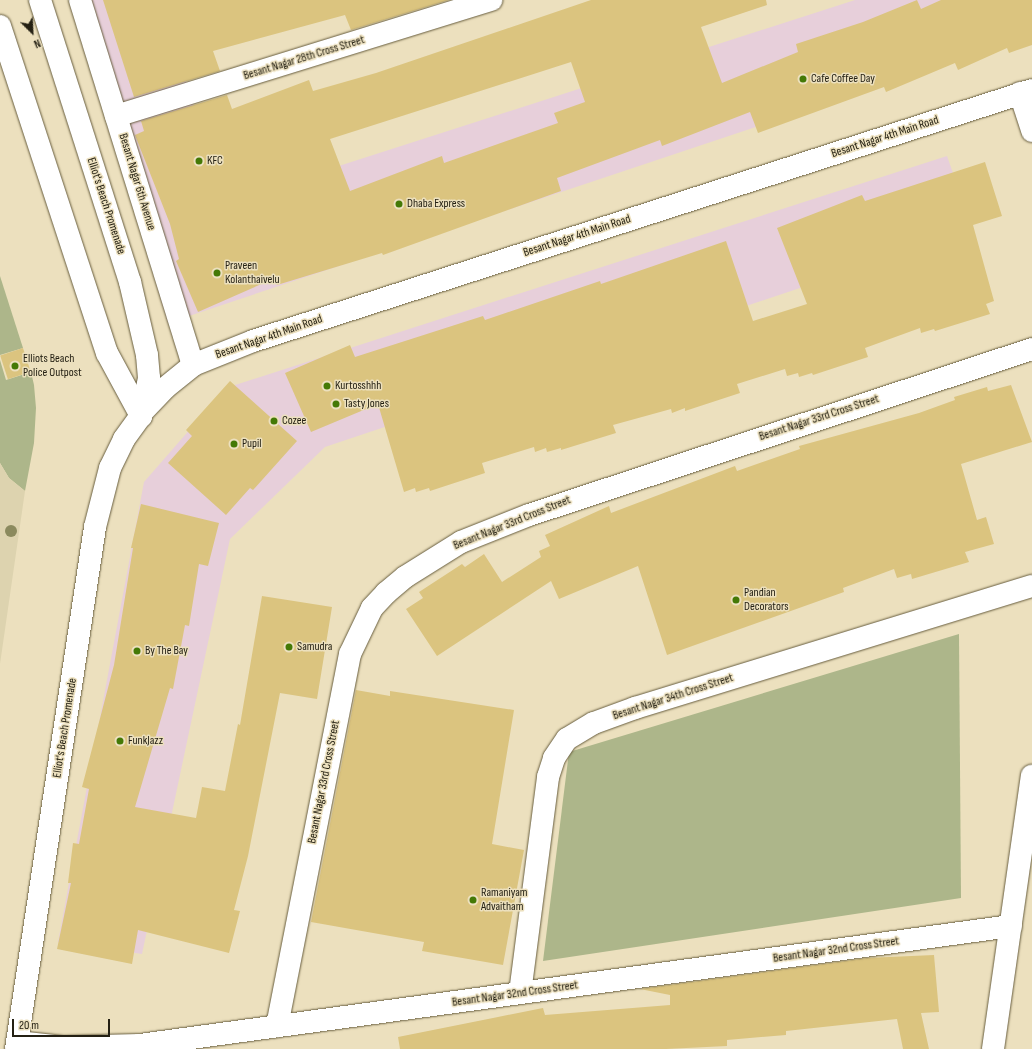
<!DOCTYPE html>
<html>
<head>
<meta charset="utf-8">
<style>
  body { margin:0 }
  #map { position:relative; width:1032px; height:1049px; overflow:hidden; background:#ece0be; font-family:"Sofia Sans Condensed",sans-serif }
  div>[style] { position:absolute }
  .commercial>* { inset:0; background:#e7cfda }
  .green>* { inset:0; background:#adb68a }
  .sand>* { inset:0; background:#ddd3af }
  .building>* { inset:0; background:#dbc47f; transform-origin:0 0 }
  .roads { filter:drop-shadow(0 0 1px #675d3e) drop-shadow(0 0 1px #675d3e) }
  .minor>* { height:22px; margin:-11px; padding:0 11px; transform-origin:11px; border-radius:11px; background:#fff }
  .tertiary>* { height:22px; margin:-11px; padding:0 11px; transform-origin:11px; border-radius:11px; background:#fff }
  .trees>* { width:12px; height:12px; margin:-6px; border-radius:50%; background:#8b8a5e }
  .dots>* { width:11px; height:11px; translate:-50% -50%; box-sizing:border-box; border:2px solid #ece0be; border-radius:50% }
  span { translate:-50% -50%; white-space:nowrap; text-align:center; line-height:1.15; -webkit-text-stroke:3px #ece0be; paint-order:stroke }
  .street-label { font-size:12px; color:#242013 }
  .poi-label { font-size:12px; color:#242013 }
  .left { translate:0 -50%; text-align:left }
  .north { position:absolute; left:12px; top:12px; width:40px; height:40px; -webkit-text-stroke:3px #ece0be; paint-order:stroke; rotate:156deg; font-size:11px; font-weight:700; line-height:16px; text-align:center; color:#242013 }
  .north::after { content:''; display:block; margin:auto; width:14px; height:18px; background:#242013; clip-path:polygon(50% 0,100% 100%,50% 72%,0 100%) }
  .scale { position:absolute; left:12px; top:1019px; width:98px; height:18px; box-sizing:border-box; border:2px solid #242013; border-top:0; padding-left:5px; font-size:12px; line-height:14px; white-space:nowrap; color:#242013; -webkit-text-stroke:3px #ece0be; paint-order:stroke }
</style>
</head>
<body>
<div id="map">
  <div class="commercial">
    <i style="clip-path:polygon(72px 0,161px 0,224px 203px,855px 0,976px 0,990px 49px,168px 323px)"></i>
    <i style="clip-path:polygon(947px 156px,973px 230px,325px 447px,230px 539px,142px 954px,58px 942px,144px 482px,226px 388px)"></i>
  </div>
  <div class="green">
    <i style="clip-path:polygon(0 276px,23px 348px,0 355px)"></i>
    <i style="clip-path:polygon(0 360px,6px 380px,31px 372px,34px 385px,36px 408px,34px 443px,25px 491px,9px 478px,0 463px)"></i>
    <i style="clip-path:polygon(959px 634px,961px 898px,543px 961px,569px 752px)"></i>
  </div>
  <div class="sand">
    <i style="clip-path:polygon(0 463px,9px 478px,25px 491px,0 664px)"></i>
  </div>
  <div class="building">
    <i style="clip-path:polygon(103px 0,449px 0,351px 30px,345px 15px,213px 51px,220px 71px,134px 97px)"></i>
    <i style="clip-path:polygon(evenodd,591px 0,766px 0,767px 5px,701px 27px,722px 83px,798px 52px,796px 44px,863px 22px,917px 0,921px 9px,941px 0,1032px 0,1032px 45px,1009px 53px,1007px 48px,958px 70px,955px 63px,886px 92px,884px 87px,758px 133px,750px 112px,662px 146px,660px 140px,557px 178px,561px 191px,383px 255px,382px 253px,277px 285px,275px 278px,198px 312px,176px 261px,179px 259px,170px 224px,135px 135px,144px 131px,141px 121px,227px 95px,232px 109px,309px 80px,313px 91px,376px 73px,591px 0,571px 62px,585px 102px,554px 113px,558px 123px,444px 163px,442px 156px,350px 191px,330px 139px,571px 62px)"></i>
    <i style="clip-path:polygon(985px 162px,1002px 216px,973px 225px,994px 301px,986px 304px,990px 314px,935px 331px,934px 329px,921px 333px,920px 328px,865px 348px,868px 357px,813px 375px,812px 373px,799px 377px,798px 373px,787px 376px,785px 369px,737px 384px,740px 393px,685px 411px,685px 408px,672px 413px,671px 409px,613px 425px,616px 433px,561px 450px,561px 448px,547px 452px,546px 448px,535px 452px,534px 447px,482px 463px,485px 473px,430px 491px,429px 488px,416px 492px,415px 488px,404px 492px,378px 404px,311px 432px,285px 373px,350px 345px,355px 357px,483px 316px,485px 320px,600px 281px,601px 284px,726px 241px,753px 321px,807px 304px,777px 228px,862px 195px,865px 201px)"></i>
    <i style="left:23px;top:348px;width:25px;height:24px;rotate:72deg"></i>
    <i style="clip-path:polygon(230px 381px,297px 441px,253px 490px,250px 488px,226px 515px,168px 463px,192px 436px,186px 430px)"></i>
    <i style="clip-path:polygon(1011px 385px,1032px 442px,961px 464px,977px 520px,986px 517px,994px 544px,965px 552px,969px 562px,912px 579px,911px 574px,897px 578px,894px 569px,843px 588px,844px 592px,667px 655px,638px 566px,559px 599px,551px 581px,437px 656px,406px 609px,423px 598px,419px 592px,462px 564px,465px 567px,484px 554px,502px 582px,541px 557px,539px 551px,550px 546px,545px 535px,609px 506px,611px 513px,735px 466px,737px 471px,800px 449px,799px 446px,919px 413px,955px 400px,954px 397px,987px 387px,988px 391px)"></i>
    <i style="clip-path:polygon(141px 504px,219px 523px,208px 566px,199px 564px,189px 626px,185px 625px,173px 689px,170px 688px,135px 807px,196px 818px,202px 787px,225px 791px,238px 724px,240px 725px,262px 596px,332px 607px,317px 699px,280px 693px,248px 856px,234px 910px,240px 911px,229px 953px,138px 930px,132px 964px,57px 949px,71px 883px,68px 883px,73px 843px,79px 844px,89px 789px,82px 787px,114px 665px,133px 548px,131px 548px)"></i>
    <i style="clip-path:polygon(356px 690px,390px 696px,390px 691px,514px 710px,492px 844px,524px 850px,503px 965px,422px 951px,424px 942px,311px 922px)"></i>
    <i style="clip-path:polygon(934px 955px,939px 1012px,921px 1013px,929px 1049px,903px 1049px,897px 1019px,786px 1031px,786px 1035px,727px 1040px,727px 1046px,666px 1049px,400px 1049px,398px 1037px,543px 1008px,545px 1015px,670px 1005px,670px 995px,640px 989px,867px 958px)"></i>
  </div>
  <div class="roads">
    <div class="minor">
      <i style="left:80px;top:0;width:382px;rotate:72.8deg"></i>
      <i style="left:1020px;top:93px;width:40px;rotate:72deg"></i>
      <i style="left:116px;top:116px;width:393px;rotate:-17.2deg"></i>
      <i style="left:520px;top:993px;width:218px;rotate:-82.6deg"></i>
      <i style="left:548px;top:777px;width:20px;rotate:-72deg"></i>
      <i style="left:554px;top:758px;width:23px;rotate:-56deg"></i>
      <i style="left:567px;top:739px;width:31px;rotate:-31deg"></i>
      <i style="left:594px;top:723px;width:44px;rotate:-20.1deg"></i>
      <i style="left:635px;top:708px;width:415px;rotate:-17.1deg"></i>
      <i style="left:277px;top:1026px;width:379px;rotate:-78.9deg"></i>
      <i style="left:350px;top:654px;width:51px;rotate:-64.4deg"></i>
      <i style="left:372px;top:608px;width:21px;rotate:-47deg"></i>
      <i style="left:386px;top:593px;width:25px;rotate:-40deg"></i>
      <i style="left:405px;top:577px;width:66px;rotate:-32deg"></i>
      <i style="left:461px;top:542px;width:73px;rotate:-21.7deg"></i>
      <i style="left:529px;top:515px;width:530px;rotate:-18.26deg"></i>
      <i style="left:17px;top:1042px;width:46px;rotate:6.2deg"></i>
      <i style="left:63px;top:1047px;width:77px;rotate:-1.5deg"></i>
      <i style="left:140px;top:1045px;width:879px;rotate:-7.78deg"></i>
      <i style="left:993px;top:1049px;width:276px;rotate:-81.9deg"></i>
    </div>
    <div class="tertiary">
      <i style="left:0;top:26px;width:344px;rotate:71.9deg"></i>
      <i style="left:107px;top:353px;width:72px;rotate:61.6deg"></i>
      <i style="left:143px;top:411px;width:32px;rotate:-46deg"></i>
      <i style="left:165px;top:388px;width:36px;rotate:-39deg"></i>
      <i style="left:193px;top:365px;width:65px;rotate:-21.8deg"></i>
      <i style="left:253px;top:341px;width:818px;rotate:-17.86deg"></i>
      <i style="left:16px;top:1049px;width:528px;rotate:-81.39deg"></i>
      <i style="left:95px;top:527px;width:61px;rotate:-75.7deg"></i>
      <i style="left:110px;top:468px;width:32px;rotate:-64deg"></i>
      <i style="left:124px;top:439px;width:29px;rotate:-54deg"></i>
      <i style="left:141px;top:416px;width:39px;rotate:-78deg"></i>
      <i style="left:149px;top:378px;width:23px;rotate:-95deg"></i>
      <i style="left:147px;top:355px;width:75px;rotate:-103.1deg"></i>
      <i style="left:130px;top:282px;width:296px;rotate:-107.7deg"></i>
    </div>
  </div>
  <div class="trees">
    <i style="left:11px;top:531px"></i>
  </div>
  <div class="dots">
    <i style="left:803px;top:79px;background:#447906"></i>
    <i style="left:199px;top:161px;background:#447906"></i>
    <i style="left:399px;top:204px;background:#447906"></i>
    <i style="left:217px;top:273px;background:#447906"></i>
    <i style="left:15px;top:366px;background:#447906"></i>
    <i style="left:327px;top:386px;background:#447906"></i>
    <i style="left:336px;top:404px;background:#447906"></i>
    <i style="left:274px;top:421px;background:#447906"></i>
    <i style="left:234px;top:444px;background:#447906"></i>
    <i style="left:736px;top:600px;background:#447906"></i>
    <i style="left:289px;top:647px;background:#447906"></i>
    <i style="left:137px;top:651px;background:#447906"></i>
    <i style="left:120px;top:741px;background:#447906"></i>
    <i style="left:473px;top:900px;background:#447906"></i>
  </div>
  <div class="street-label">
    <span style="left:304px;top:58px;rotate:-17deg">Besant Nagar 28th Cross Street</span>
    <span style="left:885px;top:137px;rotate:-18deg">Besant Nagar 4th Main Road</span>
    <span style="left:137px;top:182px;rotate:73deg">Besant Nagar 6th Avenue</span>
    <span style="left:106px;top:206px;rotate:72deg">Elliot's Beach Promenade</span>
    <span style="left:577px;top:236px;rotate:-18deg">Besant Nagar 4th Main Road</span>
    <span style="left:269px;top:337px;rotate:-19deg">Besant Nagar 4th Main Road</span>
    <span style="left:819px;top:418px;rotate:-18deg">Besant Nagar 33rd Cross Street</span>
    <span style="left:512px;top:523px;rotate:-22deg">Besant Nagar 33rd Cross Street</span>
    <span style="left:673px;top:697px;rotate:-18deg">Besant Nagar 34th Cross Street</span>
    <span style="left:65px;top:728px;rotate:-81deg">Elliot's Beach Promenade</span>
    <span style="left:324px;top:782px;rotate:-79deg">Besant Nagar 33rd Cross Street</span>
    <span style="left:836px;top:950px;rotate:-8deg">Besant Nagar 32nd Cross Street</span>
    <span style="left:515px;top:994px;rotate:-8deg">Besant Nagar 32nd Cross Street</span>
  </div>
  <div class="poi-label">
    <span class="left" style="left:811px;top:79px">Cafe Coffee Day</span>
    <span class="left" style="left:207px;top:161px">KFC</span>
    <span class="left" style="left:407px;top:204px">Dhaba Express</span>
    <span class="left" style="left:225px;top:273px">Praveen<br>Kolanthaivelu</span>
    <span class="left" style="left:23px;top:366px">Elliots Beach<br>Police Outpost</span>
    <span class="left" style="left:335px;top:386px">Kurtosshhh</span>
    <span class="left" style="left:344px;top:404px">Tasty Jones</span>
    <span class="left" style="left:282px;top:421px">Cozee</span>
    <span class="left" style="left:242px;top:444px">Pupil</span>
    <span class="left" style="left:744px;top:600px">Pandian<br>Decorators</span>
    <span class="left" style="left:297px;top:647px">Samudra</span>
    <span class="left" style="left:145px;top:651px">By The Bay</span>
    <span class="left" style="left:128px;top:741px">FunkJazz</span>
    <span class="left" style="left:481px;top:900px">Ramaniyam<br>Advaitham</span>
  </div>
  <div class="north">N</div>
  <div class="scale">20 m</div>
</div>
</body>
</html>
